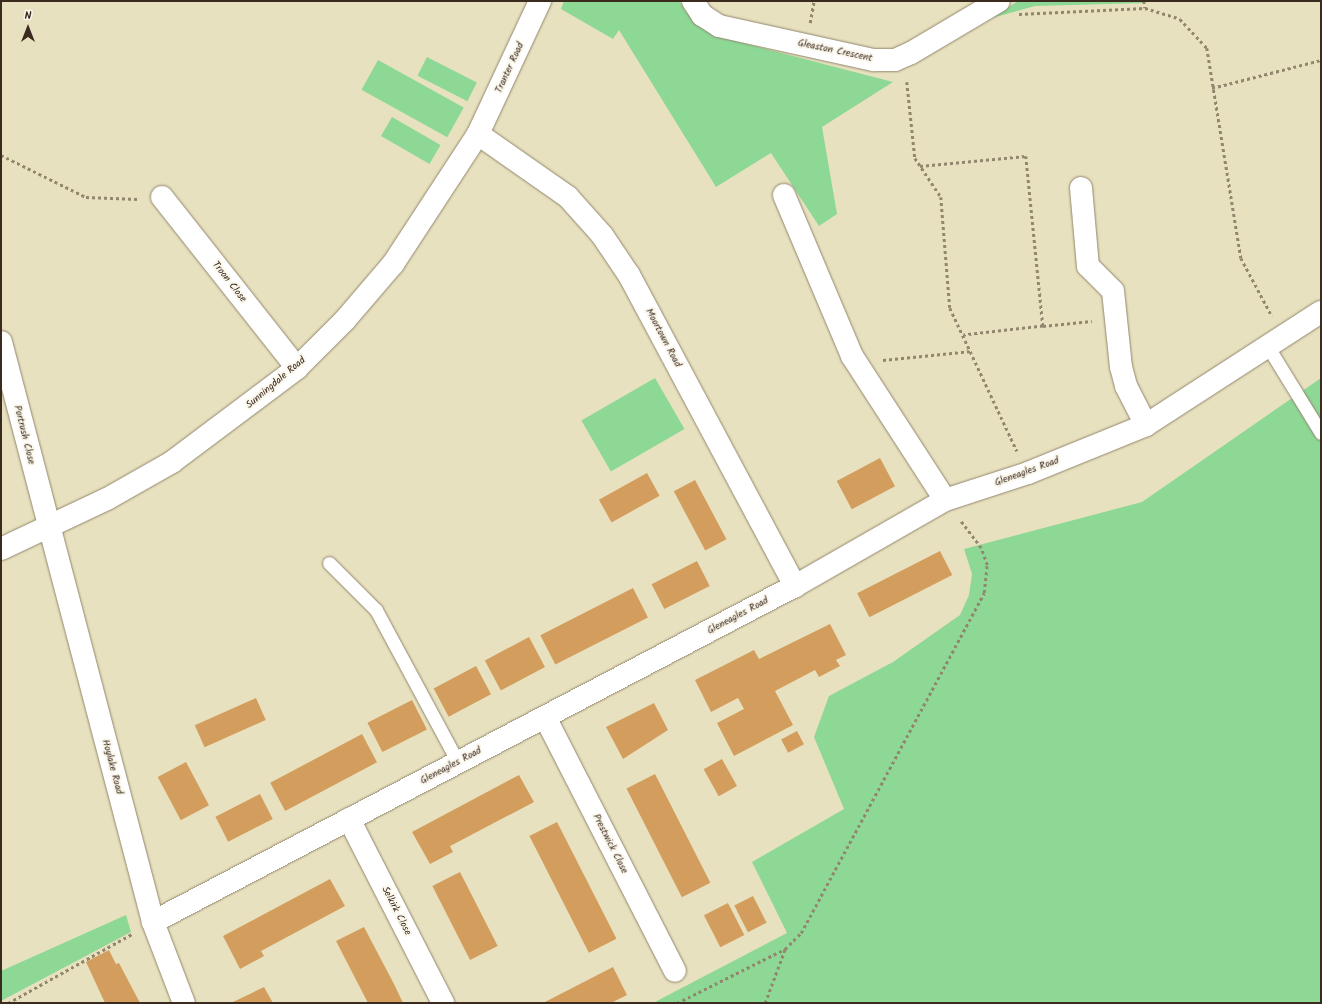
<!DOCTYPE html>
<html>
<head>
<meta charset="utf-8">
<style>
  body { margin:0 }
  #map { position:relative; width:1322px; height:1004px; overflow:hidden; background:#e8e1bf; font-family:Kalam,sans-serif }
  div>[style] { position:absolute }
  .green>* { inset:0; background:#8dd895; transform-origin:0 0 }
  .building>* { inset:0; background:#d39e5d; transform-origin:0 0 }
  .path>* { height:2.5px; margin-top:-1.25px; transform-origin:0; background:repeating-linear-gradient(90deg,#92866e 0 3px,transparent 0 6px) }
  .roads { filter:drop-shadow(0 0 1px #92866e) drop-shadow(0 0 1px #92866e) }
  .service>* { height:13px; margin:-6.5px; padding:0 6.5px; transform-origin:6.5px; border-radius:6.5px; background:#fff }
  .minor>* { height:22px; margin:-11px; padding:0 11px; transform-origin:11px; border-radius:11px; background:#fff }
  span { translate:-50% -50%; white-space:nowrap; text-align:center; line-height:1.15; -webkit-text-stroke:4px #fbf7ec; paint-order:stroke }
  .street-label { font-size:10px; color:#3b2a1e }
  .frame { position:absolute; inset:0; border:2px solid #3b2a1e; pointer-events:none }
  .north { position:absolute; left:8px; top:8px; width:40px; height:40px; -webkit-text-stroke:3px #fbf7ec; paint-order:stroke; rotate:0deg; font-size:11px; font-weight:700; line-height:16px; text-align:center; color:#3b2a1e }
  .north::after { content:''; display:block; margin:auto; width:14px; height:18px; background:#3b2a1e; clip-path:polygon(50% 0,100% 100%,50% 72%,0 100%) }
</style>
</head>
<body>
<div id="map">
  <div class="green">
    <i style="clip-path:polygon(564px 1px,679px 1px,693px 21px,716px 36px,893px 82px,822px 127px,837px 214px,819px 226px,771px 153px,716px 187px,619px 30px,613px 39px,561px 9px)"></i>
    <i style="clip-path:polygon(1018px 1px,1144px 1px,1144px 3px,1035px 6px,992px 18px)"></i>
    <i style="left:427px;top:57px;width:56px;height:21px;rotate:27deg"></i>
    <i style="left:378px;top:60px;width:98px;height:34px;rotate:29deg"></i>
    <i style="left:392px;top:117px;width:56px;height:22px;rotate:30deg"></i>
    <i style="left:655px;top:378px;width:59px;height:85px;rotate:60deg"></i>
    <i style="clip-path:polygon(1321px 378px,1321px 1003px,653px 1003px,787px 933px,752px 862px,844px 809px,814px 737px,829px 696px,893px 662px,960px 615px,969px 595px,972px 574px,964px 549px,1142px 502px)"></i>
    <i style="clip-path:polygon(126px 915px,131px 932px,1px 1001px,1px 971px)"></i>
  </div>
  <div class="building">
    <i style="left:880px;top:458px;width:32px;height:49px;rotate:62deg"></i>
    <i style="left:647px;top:473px;width:26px;height:55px;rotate:61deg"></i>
    <i style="left:695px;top:480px;width:67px;height:24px;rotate:62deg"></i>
    <i style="left:940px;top:551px;width:27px;height:93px;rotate:63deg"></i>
    <i style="left:697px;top:561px;width:28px;height:51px;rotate:63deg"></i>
    <i style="left:633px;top:588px;width:33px;height:104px;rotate:63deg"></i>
    <i style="clip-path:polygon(830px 624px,846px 655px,836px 660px,840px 666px,819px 677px,815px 670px,775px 691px,793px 725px,734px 756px,717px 723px,744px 709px,738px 698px,711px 712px,695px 680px,754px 650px,759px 659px)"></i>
    <i style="left:529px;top:637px;width:34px;height:50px;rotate:62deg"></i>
    <i style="left:476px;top:666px;width:32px;height:48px;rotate:62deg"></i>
    <i style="left:256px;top:698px;width:24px;height:67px;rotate:66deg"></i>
    <i style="left:412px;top:700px;width:33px;height:50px;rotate:63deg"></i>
    <i style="clip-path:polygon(654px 703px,668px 730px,623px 759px,606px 727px)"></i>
    <i style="left:797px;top:731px;width:15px;height:18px;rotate:62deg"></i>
    <i style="left:362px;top:734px;width:32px;height:104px;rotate:62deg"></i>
    <i style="left:722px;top:759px;width:31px;height:21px;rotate:61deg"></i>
    <i style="left:186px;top:762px;width:49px;height:32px;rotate:62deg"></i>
    <i style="left:655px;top:774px;width:122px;height:32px;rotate:63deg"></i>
    <i style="clip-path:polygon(519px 775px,534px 802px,454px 844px,450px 846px,453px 852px,430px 864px,412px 832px)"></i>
    <i style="left:260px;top:794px;width:28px;height:50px;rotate:63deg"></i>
    <i style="left:557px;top:822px;width:131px;height:31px;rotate:63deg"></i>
    <i style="left:460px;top:872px;width:83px;height:31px;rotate:63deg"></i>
    <i style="clip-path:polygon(330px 879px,345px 906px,261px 951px,264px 956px,240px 969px,223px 936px)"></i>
    <i style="left:753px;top:896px;width:30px;height:21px;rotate:63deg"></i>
    <i style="left:728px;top:903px;width:36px;height:27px;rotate:63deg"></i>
    <i style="clip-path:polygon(364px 927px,394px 984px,403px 1003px,368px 1003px,336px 941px)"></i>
    <i style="clip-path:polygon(109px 950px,116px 964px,119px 963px,140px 1003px,105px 1003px,86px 962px)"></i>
    <i style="clip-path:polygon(613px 967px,627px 995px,611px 1003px,543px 1003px)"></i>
    <i style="clip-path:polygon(264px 987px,273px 1003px,231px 1003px)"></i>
  </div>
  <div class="path">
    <i style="left:1144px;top:1px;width:7px;rotate:82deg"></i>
    <i style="left:1019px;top:14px;width:126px;rotate:-2.7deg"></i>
    <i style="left:1145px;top:8px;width:37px;rotate:17deg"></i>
    <i style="left:1180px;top:19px;width:40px;rotate:47deg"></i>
    <i style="left:1207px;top:48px;width:213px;rotate:80.8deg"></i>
    <i style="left:1241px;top:258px;width:66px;rotate:61.9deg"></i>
    <i style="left:810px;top:23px;width:22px;rotate:-80deg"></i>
    <i style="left:907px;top:82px;width:76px;rotate:84deg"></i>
    <i style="left:915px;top:158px;width:47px;rotate:56.3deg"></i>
    <i style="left:941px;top:197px;width:111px;rotate:85.4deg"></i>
    <i style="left:950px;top:308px;width:158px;rotate:64.9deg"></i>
    <i style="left:1212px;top:88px;width:113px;rotate:-14.4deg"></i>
    <i style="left:1px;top:155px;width:95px;rotate:26.3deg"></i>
    <i style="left:86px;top:197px;width:52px;rotate:2.2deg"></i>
    <i style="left:920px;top:166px;width:106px;rotate:-5.4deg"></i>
    <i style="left:1026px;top:156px;width:171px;rotate:84.3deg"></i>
    <i style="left:1043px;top:326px;width:80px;rotate:173.5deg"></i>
    <i style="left:1043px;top:326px;width:49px;rotate:-5.8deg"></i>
    <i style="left:883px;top:360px;width:89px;rotate:-5.8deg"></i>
    <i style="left:8px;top:1003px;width:142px;rotate:-29.1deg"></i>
    <i style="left:677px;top:1003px;width:121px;rotate:-26.6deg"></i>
    <i style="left:785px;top:949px;width:23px;rotate:-45deg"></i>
    <i style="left:801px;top:933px;width:386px;rotate:-61.7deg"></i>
    <i style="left:984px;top:593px;width:28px;rotate:-84deg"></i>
    <i style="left:987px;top:565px;width:18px;rotate:-109deg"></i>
    <i style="left:981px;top:548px;width:35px;rotate:-127deg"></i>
    <i style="left:765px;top:1003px;width:58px;rotate:-69.7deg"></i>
  </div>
  <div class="roads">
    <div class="service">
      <i style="left:1268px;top:347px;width:101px;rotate:58.4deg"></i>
      <i style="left:329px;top:563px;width:66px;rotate:45deg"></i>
      <i style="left:376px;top:610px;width:173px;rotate:61.7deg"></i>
    </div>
    <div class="minor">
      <i style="left:693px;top:1px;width:17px;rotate:57deg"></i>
      <i style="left:702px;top:15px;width:20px;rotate:33deg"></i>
      <i style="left:719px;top:26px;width:159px;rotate:12.4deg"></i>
      <i style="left:874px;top:60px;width:21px"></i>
      <i style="left:895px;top:60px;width:17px;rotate:-24deg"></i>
      <i style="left:911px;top:53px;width:102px;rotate:-30.6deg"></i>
      <i style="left:478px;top:134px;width:110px;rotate:35deg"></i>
      <i style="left:568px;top:197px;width:51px;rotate:48.2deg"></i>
      <i style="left:602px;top:235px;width:48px;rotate:56deg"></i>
      <i style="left:629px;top:275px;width:353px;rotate:61.9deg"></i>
      <i style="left:1081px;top:188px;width:78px;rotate:84.9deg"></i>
      <i style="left:1088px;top:266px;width:35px;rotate:45deg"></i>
      <i style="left:1113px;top:291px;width:76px;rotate:84deg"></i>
      <i style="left:1121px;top:367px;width:20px;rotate:75deg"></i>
      <i style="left:1126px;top:386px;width:44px;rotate:62.9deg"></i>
      <i style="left:784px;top:195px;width:175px;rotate:67.1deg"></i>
      <i style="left:852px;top:356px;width:171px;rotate:57.1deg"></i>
      <i style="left:162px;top:197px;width:218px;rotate:51.7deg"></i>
      <i style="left:1px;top:342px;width:600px;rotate:75.31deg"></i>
      <i style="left:153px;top:922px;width:87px;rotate:69.1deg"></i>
      <i style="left:1px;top:549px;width:117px;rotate:-25.3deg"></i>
      <i style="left:107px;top:499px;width:75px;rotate:-29.6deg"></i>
      <i style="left:172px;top:462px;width:156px;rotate:-36.9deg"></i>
      <i style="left:297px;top:368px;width:68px;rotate:-45deg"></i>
      <i style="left:345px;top:320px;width:74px;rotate:-49.4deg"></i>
      <i style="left:393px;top:264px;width:155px;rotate:-56.8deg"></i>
      <i style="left:478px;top:134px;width:147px;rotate:-65deg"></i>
      <i style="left:545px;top:717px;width:285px;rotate:62.9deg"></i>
      <i style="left:349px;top:819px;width:207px;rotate:62.9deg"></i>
      <i style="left:153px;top:922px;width:725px;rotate:-27.63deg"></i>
      <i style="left:795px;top:586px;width:173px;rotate:-29.8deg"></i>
      <i style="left:945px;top:500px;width:87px;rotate:-18deg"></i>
      <i style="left:1028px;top:473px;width:127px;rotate:-22.1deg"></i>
      <i style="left:1146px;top:425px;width:208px;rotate:-32.9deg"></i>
    </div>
  </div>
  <div class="street-label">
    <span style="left:835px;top:51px;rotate:12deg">Gleaston Crescent</span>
    <span style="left:510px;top:68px;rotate:-65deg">Tranter Road</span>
    <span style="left:229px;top:282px;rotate:52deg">Troon Close</span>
    <span style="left:663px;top:338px;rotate:62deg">Moortown Road</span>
    <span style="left:276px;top:383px;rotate:-40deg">Sunningdale Road</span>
    <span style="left:24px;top:435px;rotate:76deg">Portrush Close</span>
    <span style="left:1027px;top:472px;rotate:-20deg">Gleneagles Road</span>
    <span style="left:738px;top:616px;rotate:-28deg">Gleneagles Road</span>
    <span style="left:451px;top:766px;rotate:-28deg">Gleneagles Road</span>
    <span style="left:112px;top:767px;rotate:75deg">Hoylake Road</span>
    <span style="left:610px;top:844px;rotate:63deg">Prestwick Close</span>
    <span style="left:396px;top:911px;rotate:63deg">Selkirk Close</span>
  </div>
  <div class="frame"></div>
  <div class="north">N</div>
</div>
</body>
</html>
